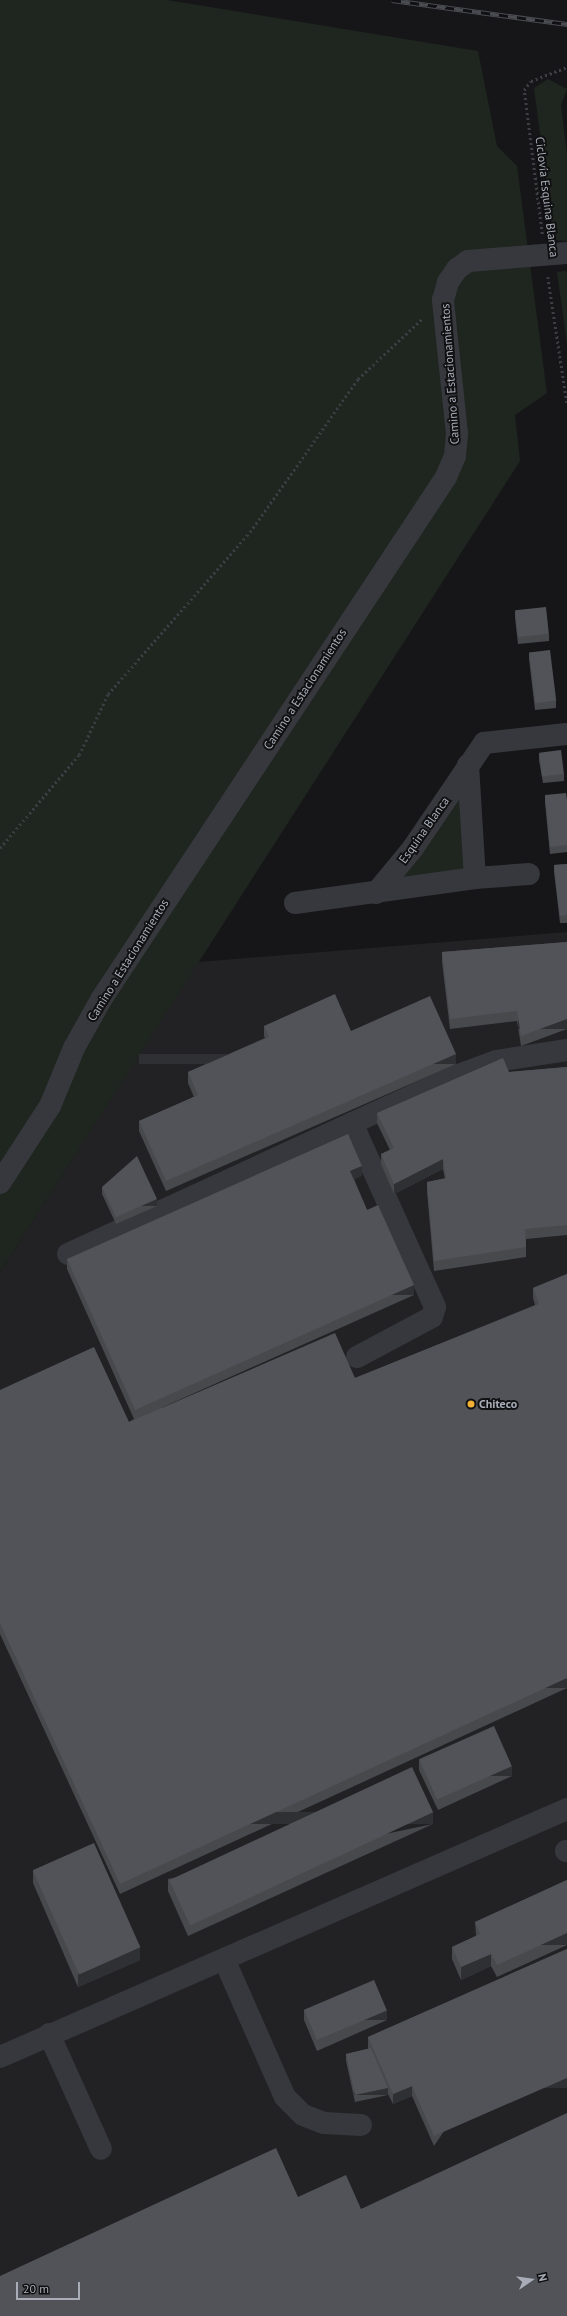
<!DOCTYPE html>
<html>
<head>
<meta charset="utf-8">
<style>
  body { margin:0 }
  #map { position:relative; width:567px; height:2316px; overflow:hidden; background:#161618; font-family:"PT Sans",sans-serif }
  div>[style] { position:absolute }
  .built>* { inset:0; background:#222225 }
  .green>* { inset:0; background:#1e261f }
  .path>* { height:2.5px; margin-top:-1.25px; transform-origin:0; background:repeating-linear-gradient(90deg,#3d3f44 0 2px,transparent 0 5px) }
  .minor>* { height:22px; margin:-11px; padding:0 11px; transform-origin:11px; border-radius:11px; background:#37383d }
  .rail>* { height:4.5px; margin-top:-2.25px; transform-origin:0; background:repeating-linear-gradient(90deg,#111113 0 9px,#4a4c52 0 18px); box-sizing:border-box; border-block:1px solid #4a4c52 }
  .wall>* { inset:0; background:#47494d }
  .shaded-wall>* { inset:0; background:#2f3033; transform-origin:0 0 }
  .building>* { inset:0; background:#525359; transform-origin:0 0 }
  .dots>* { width:11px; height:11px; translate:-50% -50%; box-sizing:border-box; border:2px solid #111113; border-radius:50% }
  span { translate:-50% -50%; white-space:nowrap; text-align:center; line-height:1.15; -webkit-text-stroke:4px #111113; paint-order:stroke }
  .street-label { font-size:12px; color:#a8adb8 }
  .poi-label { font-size:12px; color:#a8adb8; font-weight:700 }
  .left { translate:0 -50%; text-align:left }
  .north { position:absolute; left:511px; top:2260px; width:40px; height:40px; -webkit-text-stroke:3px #111113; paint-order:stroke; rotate:77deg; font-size:11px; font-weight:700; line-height:16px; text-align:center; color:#a8adb8 }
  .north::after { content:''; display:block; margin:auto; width:14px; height:18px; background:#a8adb8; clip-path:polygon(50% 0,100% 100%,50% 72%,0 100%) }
  .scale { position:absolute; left:16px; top:2282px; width:64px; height:18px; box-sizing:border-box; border:2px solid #a8adb8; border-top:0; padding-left:5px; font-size:12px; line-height:14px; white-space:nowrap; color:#a8adb8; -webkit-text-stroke:3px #111113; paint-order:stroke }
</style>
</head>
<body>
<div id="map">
  <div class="built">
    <i style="clip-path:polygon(567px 932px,567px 2316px,0 2316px,0 1272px,198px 962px)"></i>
  </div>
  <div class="green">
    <i style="clip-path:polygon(0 0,167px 0,478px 51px,497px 146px,517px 166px,547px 393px,515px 415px,520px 461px,0 1272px)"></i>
    <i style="clip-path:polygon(548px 79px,567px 89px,561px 105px,567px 154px,567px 241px,554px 240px,534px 88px)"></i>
    <i style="clip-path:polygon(565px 271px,567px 272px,567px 344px,557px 272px)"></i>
    <i style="clip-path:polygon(460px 789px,466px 871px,397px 883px)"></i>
  </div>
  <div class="path">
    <i style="left:542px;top:234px;width:145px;rotate:-97.1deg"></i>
    <i style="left:524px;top:90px;width:11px;rotate:-52deg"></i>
    <i style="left:531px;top:81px;width:39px;rotate:-21deg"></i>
    <i style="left:548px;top:277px;width:127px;rotate:81.4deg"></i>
    <i style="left:0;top:848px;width:122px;rotate:-49.7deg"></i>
    <i style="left:79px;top:755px;width:68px;rotate:-64.6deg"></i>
    <i style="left:108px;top:694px;width:215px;rotate:-48.8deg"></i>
    <i style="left:250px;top:532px;width:187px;rotate:-54.8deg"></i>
    <i style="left:358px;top:379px;width:89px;rotate:-43.2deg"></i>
  </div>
  <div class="minor">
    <i style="left:468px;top:765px;width:113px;rotate:86.5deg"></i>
    <i style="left:376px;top:893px;width:58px;rotate:-50.6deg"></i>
    <i style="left:413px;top:848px;width:127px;rotate:-55.9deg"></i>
    <i style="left:484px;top:743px;width:83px;rotate:-6.2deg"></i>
    <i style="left:295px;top:903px;width:182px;rotate:-7.9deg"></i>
    <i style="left:475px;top:878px;width:54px;rotate:-4.2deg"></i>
    <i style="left:352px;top:1123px;width:202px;rotate:65.7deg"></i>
    <i style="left:435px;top:1307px;width:10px;rotate:107deg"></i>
    <i style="left:432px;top:1317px;width:85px;rotate:151.9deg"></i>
    <i style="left:0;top:1183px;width:92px;rotate:-57deg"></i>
    <i style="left:50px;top:1106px;width:63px;rotate:-67.5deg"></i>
    <i style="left:74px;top:1048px;width:57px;rotate:-60.8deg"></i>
    <i style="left:102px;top:998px;width:624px;rotate:-56.56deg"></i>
    <i style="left:446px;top:477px;width:23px;rotate:-67deg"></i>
    <i style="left:455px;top:456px;width:22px;rotate:-85deg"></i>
    <i style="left:457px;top:434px;width:135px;rotate:-96deg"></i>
    <i style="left:443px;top:300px;width:19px;rotate:-74deg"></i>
    <i style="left:448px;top:282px;width:16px;rotate:-55deg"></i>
    <i style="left:457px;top:269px;width:14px;rotate:-36deg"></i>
    <i style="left:468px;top:261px;width:99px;rotate:-4.6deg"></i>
    <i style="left:68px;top:1254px;width:424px;rotate:-24.7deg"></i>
    <i style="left:453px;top:1077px;width:46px;rotate:-20.4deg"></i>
    <i style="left:496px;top:1061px;width:72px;rotate:-8.8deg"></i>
    <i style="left:566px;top:1851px;width:1px"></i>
    <i style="left:224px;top:1959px;width:151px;rotate:66.2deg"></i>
    <i style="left:285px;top:2097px;width:25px;rotate:45deg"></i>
    <i style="left:303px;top:2115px;width:22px;rotate:21deg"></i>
    <i style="left:324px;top:2123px;width:37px;rotate:3deg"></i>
    <i style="left:49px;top:2034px;width:126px;rotate:65.7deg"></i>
    <i style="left:0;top:2057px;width:619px;rotate:-23.62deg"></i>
  </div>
  <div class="rail">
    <i style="left:392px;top:0;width:177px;rotate:7.8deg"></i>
  </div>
  <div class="wall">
    <i style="clip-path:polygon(515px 611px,549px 634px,549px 641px,518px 644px,515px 618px)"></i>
    <i style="clip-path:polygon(529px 652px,556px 701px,556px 708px,535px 710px,529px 659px)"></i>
    <i style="clip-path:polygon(539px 753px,564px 774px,564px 781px,543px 783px,539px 760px)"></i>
    <i style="clip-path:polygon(545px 795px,567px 800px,567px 852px,550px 854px,545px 803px)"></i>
    <i style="clip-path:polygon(567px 864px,567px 923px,560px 923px,554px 872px,554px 865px)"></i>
    <i style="clip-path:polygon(567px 942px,567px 1029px,521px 1046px,517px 1021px,450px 1029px,442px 962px,442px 952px)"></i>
    <i style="clip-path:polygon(264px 1026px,351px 1031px,456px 1064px,166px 1191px,139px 1131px,139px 1121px,194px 1097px,188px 1083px,188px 1072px,265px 1038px,264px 1036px)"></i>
    <i style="clip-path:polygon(567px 1067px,567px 1235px,526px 1239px,526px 1257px,434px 1271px,427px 1192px,427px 1182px,445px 1179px,443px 1169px,394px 1194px,381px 1164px,381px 1154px,390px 1150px,377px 1123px,377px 1113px,509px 1072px)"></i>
    <i style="clip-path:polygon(362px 1176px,354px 1179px,367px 1210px,414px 1295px,161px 1408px,355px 1378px,535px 1305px,533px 1298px,533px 1288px,567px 1274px,567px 1688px,120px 1894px,0 1634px,0 1390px,129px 1422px,134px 1419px,67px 1269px,67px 1259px)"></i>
    <i style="clip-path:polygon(102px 1187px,157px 1206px,116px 1224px,102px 1194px)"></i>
    <i style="clip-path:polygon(419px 1760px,512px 1776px,438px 1810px,419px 1770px)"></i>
    <i style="clip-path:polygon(433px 1824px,188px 1936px,168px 1891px,168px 1879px)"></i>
    <i style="clip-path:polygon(33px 1870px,140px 1960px,78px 1987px,33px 1883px)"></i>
    <i style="clip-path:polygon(567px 1880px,567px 1945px,497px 1977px,491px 1966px,461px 1980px,452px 1959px,452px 1947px,476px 1936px,475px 1922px)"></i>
    <i style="clip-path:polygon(567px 1949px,434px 2146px,412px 2096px,393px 2104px,388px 2094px,388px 2095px,355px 2102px,346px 2061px,346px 2054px,368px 2049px,368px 2037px)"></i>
    <i style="clip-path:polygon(304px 2010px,387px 2020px,317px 2051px,304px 2020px)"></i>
  </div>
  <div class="shaded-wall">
    <i style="left:567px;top:1019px;width:10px;height:49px;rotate:90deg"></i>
    <i style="left:456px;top:1054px;width:10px;height:317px;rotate:90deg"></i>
    <i style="clip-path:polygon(443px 1159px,443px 1169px,394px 1194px,394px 1184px)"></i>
    <i style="clip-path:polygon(362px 1166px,362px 1176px,350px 1181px,350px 1171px)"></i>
    <i style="left:157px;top:1199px;width:7px;height:45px;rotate:90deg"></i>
    <i style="left:414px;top:1285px;width:10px;height:306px;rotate:90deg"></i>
    <i style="left:567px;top:1678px;width:10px;height:492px;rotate:90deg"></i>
    <i style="left:512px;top:1766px;width:10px;height:81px;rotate:90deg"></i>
    <i style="left:433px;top:1812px;width:12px;height:269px;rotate:90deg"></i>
    <i style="left:567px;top:1933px;width:12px;height:77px;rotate:90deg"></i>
    <i style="clip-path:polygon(140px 1947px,140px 1960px,78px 1987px,78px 1974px)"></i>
    <i style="clip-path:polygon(491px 1954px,491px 1966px,461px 1980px,461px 1967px)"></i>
    <i style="left:387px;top:2010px;width:10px;height:77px;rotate:90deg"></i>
    <i style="left:567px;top:2078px;width:10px;height:145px;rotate:90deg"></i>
    <i style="clip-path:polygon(412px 2086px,412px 2096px,393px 2104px,393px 2094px)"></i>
    <i style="left:388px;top:2088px;width:7px;height:34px;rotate:90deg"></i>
  </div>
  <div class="building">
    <i style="left:546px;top:607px;width:27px;height:31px;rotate:84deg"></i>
    <i style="left:550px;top:650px;width:51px;height:21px;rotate:83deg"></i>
    <i style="left:561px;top:750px;width:24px;height:22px;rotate:83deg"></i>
    <i style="clip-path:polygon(566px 793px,567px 800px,567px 845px,550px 847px,545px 795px)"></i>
    <i style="clip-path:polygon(567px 864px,567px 915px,560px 916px,554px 865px)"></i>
    <i style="clip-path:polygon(567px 942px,567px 1019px,521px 1036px,517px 1011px,450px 1019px,442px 952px)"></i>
    <i style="clip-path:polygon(335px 994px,351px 1031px,430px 996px,456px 1054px,166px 1181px,139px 1121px,198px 1095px,188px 1072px,269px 1037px,264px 1026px)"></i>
    <i style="clip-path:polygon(503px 1058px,509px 1072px,567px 1067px,567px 1225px,525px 1229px,526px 1247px,434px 1261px,427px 1182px,446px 1178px,443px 1159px,394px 1184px,381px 1154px,394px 1148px,377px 1113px)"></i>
    <i style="clip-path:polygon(348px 1134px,362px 1166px,350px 1171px,367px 1210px,378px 1205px,414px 1285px,135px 1410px,67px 1259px)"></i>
    <i style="clip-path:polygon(137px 1156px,157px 1199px,116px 1217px,102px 1187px)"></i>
    <i style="clip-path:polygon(567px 1274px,567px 1678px,120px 1884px,0 1623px,0 1390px,94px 1347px,129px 1422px,335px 1333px,355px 1378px,539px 1304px,533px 1288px)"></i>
    <i style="left:494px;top:1726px;width:44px;height:82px;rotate:66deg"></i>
    <i style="left:412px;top:1767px;width:50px;height:268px;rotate:65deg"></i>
    <i style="left:94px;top:1843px;width:114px;height:67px;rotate:66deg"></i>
    <i style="clip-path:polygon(567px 1880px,567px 1933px,497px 1965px,491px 1954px,461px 1967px,452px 1947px,480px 1934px,475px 1922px)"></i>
    <i style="clip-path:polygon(567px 1949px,567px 2078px,434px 2136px,412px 2086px,393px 2094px,368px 2037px)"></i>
    <i style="left:374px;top:1980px;width:33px;height:76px;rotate:67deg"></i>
    <i style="clip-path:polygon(371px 2048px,388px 2088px,355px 2095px,346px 2054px)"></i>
    <i style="clip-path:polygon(567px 2113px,567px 2316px,0 2316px,0 2276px,276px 2148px,298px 2197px,346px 2175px,361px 2209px)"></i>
  </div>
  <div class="dots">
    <i style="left:471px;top:1404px;background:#f2b134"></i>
  </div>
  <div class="street-label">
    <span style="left:547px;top:197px;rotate:83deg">Ciclovía Esquina Blanca</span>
    <span style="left:450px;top:374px;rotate:-94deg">Camino a Estacionamientos</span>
    <span style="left:305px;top:689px;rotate:-57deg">Camino a Estacionamientos</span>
    <span style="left:424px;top:830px;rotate:-55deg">Esquina Blanca</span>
    <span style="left:128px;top:960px;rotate:-58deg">Camino a Estacionamientos</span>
  </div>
  <div class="poi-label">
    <span class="left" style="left:479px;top:1404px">Chiteco</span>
  </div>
  <div class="north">N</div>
  <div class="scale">20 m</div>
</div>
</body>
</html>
